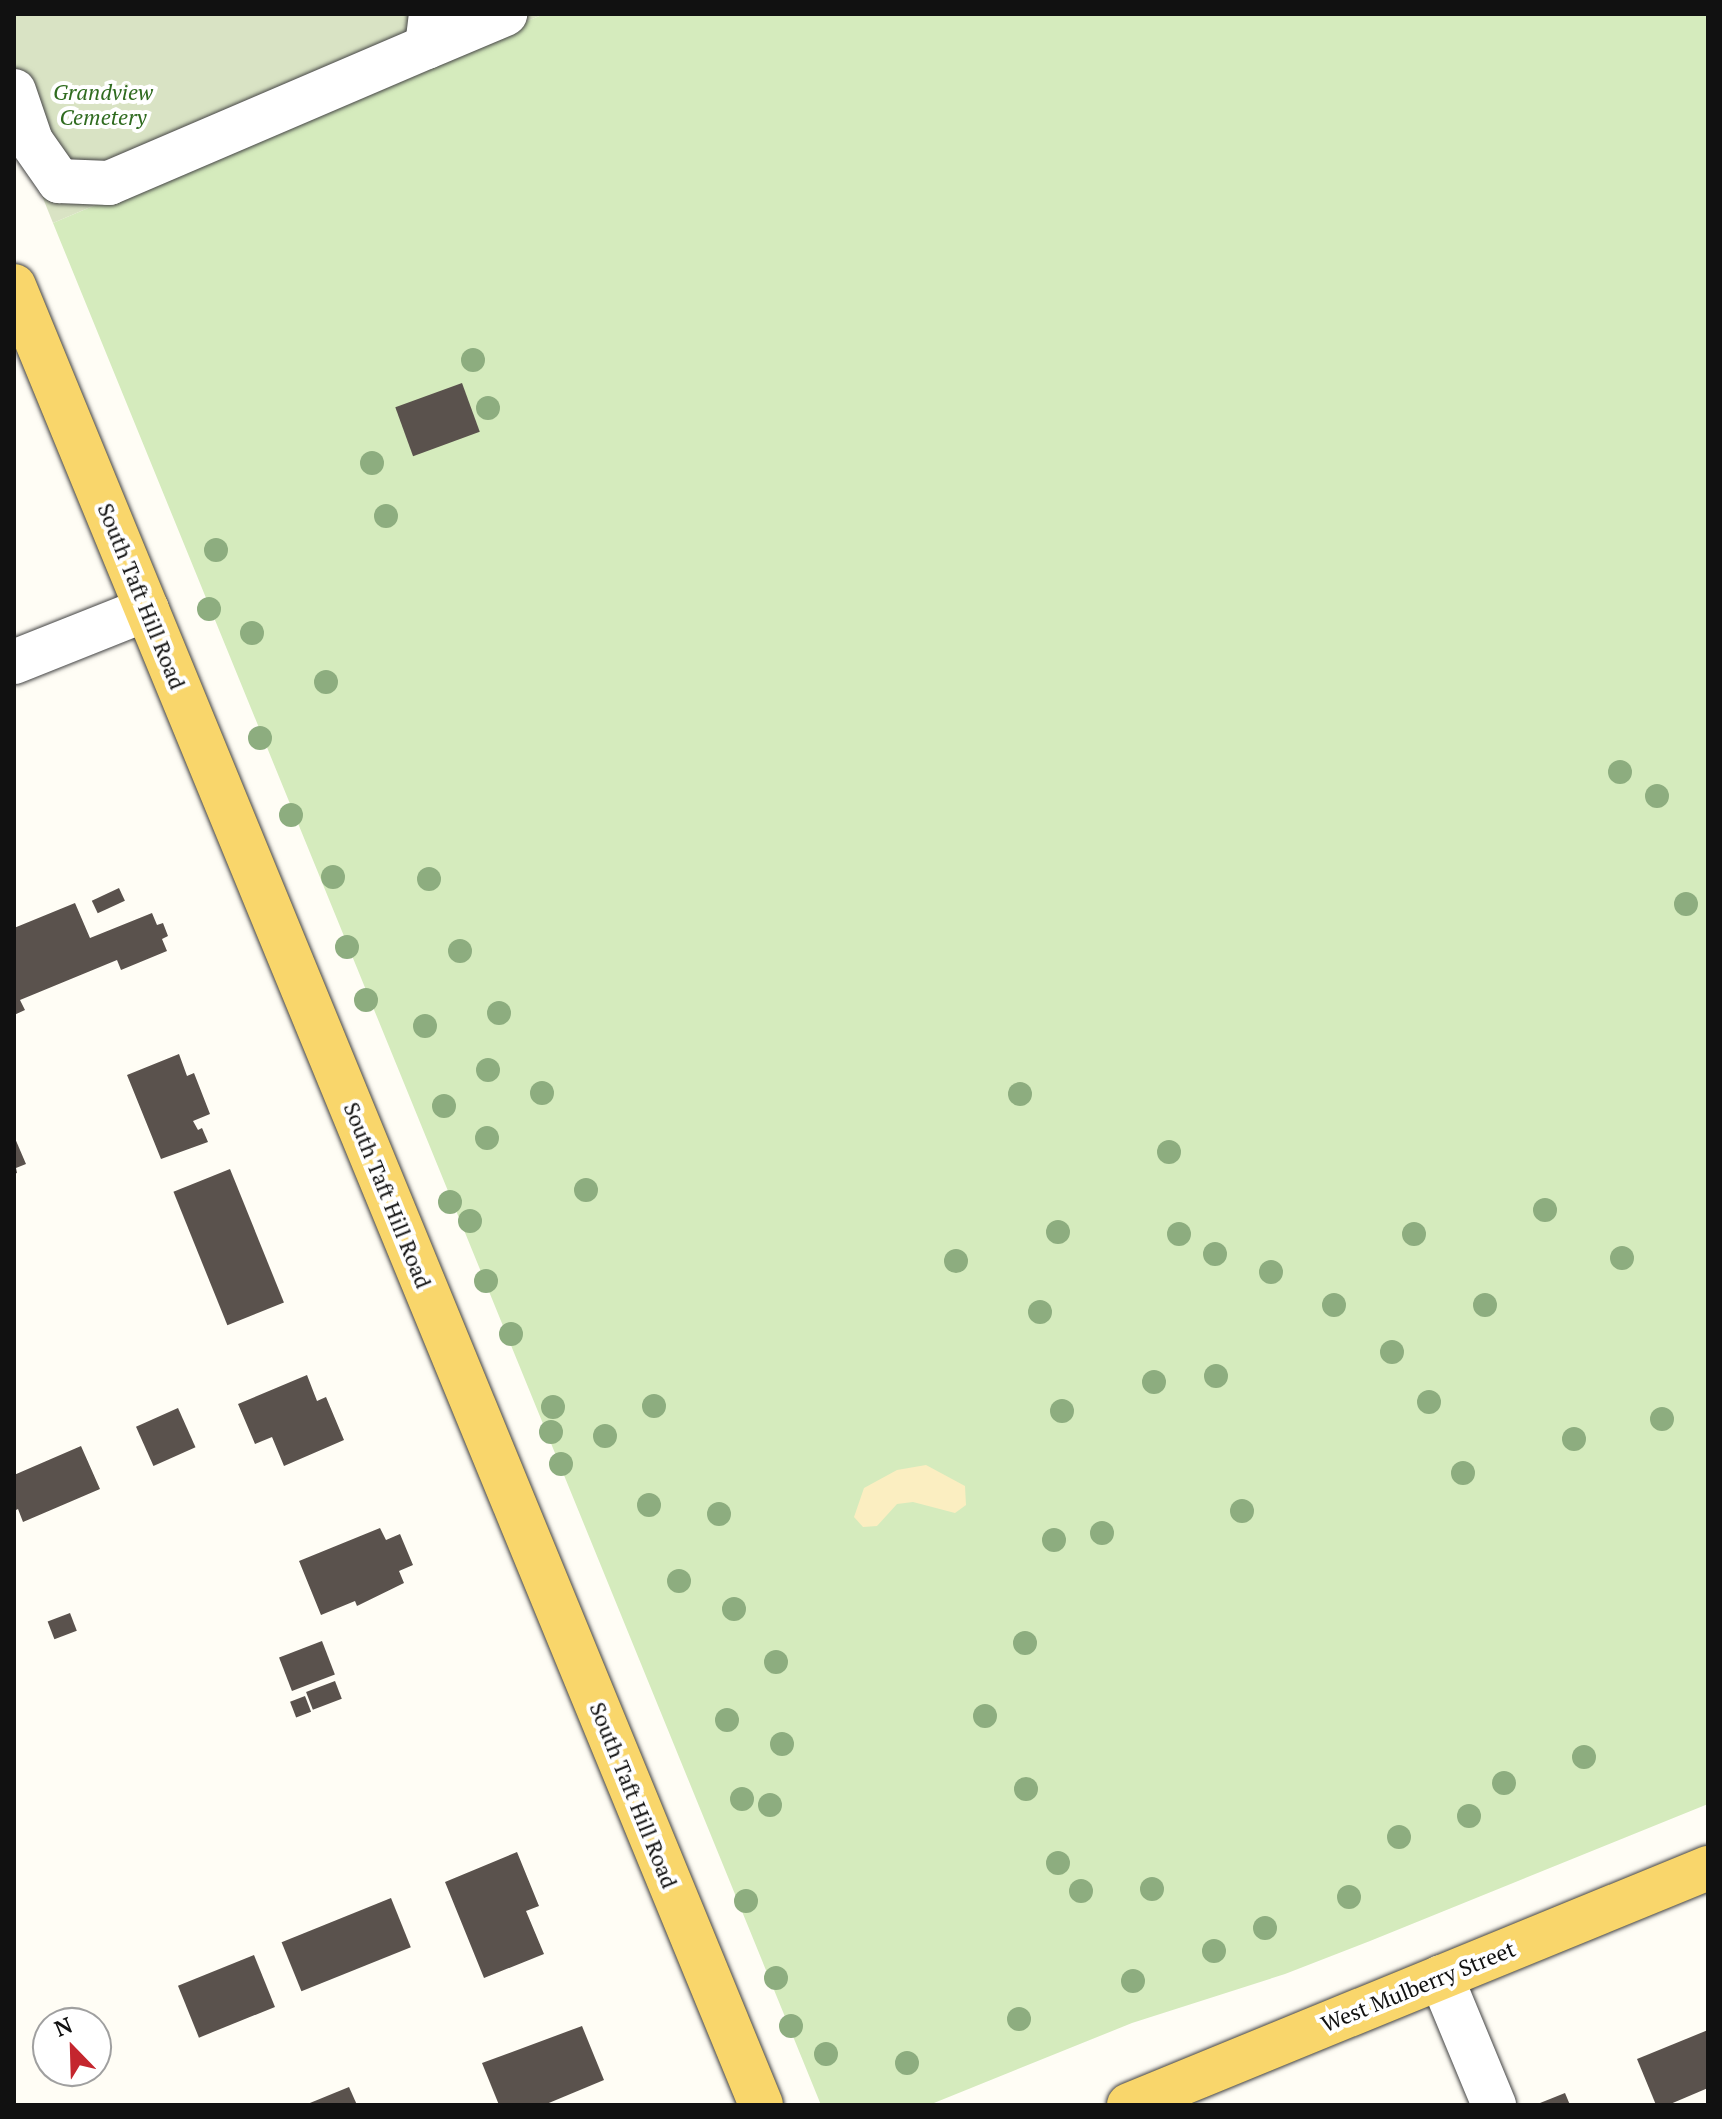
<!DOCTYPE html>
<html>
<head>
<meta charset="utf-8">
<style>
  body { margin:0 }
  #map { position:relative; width:1722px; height:2119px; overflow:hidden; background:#fffdf5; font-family:"PT Serif",serif }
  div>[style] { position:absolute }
  .green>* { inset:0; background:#d5ebbd }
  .sand>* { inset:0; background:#fbeec1 }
  .cemetery>* { inset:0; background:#d9e3c4 }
  .building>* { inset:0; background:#5a524d; transform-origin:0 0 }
  .roads { filter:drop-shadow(0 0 2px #444) drop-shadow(0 0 2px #444) }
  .minor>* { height:44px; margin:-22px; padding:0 22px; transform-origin:22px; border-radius:22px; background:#fff }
  .major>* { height:44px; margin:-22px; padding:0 22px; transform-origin:22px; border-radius:22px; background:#f9d66b }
  .trees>* { width:24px; height:24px; margin:-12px; border-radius:50%; background:#8dad7f }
  span { translate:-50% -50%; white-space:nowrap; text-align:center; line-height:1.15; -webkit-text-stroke:8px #fff; paint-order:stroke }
  .park-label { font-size:22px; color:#2f6b1f; font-style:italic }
  .street-label { font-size:22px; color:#111 }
  .frame { position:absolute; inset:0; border:16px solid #111; pointer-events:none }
  .north { position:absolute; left:32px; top:2007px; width:80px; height:80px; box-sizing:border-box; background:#fff; border:2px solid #a0a0a0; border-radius:50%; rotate:337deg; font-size:22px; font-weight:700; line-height:32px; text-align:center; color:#111 }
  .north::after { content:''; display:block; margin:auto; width:28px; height:36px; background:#c4262e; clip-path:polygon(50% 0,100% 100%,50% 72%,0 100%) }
</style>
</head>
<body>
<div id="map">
  <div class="green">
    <i style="clip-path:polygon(544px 14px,1708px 14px,1708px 1804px,1370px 1941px,1285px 1974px,1132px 2023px,929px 2105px,821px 2105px,53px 223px)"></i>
  </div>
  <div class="sand">
    <i style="clip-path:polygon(926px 1465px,965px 1486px,966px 1505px,955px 1513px,913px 1502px,897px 1504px,877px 1526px,863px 1527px,854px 1517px,864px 1488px,897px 1470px)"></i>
  </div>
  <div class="cemetery">
    <i style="clip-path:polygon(14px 14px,544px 14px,53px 223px,14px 126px)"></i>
  </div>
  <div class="building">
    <i style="left:462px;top:383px;width:52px;height:71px;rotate:70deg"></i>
    <i style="left:119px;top:888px;width:14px;height:30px;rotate:65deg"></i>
    <i style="clip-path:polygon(75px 903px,90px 938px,152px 913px,157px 925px,163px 923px,168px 936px,162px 939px,167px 951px,121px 970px,117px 960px,20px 1000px,25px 1010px,14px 1015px,14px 928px)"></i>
    <i style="clip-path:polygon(179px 1054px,187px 1076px,194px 1073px,210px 1114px,193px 1121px,198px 1130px,202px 1128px,208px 1142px,161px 1159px,127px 1075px)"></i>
    <i style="clip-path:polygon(14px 1136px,26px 1164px,16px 1168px,17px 1173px,14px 1174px)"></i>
    <i style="left:230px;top:1169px;width:144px;height:61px;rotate:68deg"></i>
    <i style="clip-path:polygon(307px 1375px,317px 1401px,326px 1397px,344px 1440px,284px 1466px,272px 1437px,255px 1444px,238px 1404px)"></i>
    <i style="left:178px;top:1408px;width:43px;height:46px;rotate:66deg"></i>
    <i style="clip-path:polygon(81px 1446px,100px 1489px,23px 1522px,18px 1509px,14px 1511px,14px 1475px)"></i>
    <i style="clip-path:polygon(380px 1528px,386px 1540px,400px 1534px,413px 1565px,399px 1571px,404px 1583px,357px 1606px,355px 1601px,321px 1615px,299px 1561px)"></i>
    <i style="left:70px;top:1613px;width:19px;height:24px;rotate:69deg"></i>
    <i style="left:322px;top:1641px;width:36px;height:46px;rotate:69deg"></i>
    <i style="left:335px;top:1681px;width:19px;height:31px;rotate:69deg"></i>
    <i style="left:305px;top:1696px;width:17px;height:16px;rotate:69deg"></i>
    <i style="clip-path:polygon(517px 1852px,539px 1906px,526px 1911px,544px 1954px,484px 1978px,445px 1882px)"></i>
    <i style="left:391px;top:1898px;width:53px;height:118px;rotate:68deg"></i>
    <i style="left:254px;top:1955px;width:56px;height:82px;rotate:68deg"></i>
    <i style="clip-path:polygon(582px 2026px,604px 2080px,544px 2105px,499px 2105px,482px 2063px)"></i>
    <i style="clip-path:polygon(1708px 2030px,1708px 2088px,1668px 2105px,1656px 2105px,1637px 2059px)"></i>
    <i style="clip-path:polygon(349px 2087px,357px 2105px,305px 2105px)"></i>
    <i style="clip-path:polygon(1565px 2093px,1570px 2105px,1535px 2105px)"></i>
  </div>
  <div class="roads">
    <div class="minor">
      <i style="left:431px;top:14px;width:33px;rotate:97deg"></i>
      <i style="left:427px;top:47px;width:85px;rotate:-22.9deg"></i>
      <i style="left:14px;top:91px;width:53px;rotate:71.2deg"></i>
      <i style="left:31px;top:141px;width:49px;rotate:55deg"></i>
      <i style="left:59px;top:181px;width:50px;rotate:2.3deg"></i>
      <i style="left:109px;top:183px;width:346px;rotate:-23.2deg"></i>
      <i style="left:14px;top:662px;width:143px;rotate:-21.7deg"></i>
      <i style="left:1441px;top:1977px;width:139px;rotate:67.5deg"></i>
    </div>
    <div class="major">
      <i style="left:14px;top:286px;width:1966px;rotate:67.67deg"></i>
      <i style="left:1129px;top:2105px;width:626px;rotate:-22.26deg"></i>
    </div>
  </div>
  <div class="trees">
    <i style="left:473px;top:360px"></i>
    <i style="left:488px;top:408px"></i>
    <i style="left:372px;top:463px"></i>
    <i style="left:386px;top:516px"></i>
    <i style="left:216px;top:550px"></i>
    <i style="left:209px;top:609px"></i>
    <i style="left:252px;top:633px"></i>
    <i style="left:326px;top:682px"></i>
    <i style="left:260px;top:738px"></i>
    <i style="left:1620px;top:772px"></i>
    <i style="left:1657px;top:796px"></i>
    <i style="left:291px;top:815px"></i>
    <i style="left:333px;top:877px"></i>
    <i style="left:429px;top:879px"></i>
    <i style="left:1686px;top:904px"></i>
    <i style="left:347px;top:947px"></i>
    <i style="left:460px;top:951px"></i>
    <i style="left:366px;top:1000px"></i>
    <i style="left:499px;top:1013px"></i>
    <i style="left:425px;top:1026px"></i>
    <i style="left:488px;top:1070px"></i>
    <i style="left:542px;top:1093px"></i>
    <i style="left:1020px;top:1094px"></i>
    <i style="left:444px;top:1106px"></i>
    <i style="left:487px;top:1138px"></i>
    <i style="left:1169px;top:1152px"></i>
    <i style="left:586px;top:1190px"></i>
    <i style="left:450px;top:1202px"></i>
    <i style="left:1545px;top:1210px"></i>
    <i style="left:470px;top:1221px"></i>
    <i style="left:1058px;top:1232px"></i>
    <i style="left:1179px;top:1234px"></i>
    <i style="left:1414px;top:1234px"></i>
    <i style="left:1215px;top:1254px"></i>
    <i style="left:1622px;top:1258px"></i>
    <i style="left:956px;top:1261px"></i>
    <i style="left:1271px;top:1272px"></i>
    <i style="left:486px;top:1281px"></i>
    <i style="left:1334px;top:1305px"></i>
    <i style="left:1485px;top:1305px"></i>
    <i style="left:1040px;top:1312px"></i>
    <i style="left:511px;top:1334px"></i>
    <i style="left:1392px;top:1352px"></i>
    <i style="left:1216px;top:1376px"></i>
    <i style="left:1154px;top:1382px"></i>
    <i style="left:1429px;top:1402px"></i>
    <i style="left:654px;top:1406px"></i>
    <i style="left:553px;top:1407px"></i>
    <i style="left:1062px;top:1411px"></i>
    <i style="left:1662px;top:1419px"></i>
    <i style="left:551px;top:1432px"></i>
    <i style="left:605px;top:1436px"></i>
    <i style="left:1574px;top:1439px"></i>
    <i style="left:561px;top:1464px"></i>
    <i style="left:1463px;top:1473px"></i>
    <i style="left:649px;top:1505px"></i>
    <i style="left:1242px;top:1511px"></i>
    <i style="left:719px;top:1514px"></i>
    <i style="left:1102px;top:1533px"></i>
    <i style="left:1054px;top:1540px"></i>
    <i style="left:679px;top:1581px"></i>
    <i style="left:734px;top:1609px"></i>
    <i style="left:1025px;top:1643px"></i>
    <i style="left:776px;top:1662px"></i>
    <i style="left:985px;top:1716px"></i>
    <i style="left:727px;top:1720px"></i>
    <i style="left:782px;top:1744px"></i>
    <i style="left:1584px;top:1757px"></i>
    <i style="left:1504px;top:1783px"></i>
    <i style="left:1026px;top:1789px"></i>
    <i style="left:742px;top:1799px"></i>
    <i style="left:770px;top:1805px"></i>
    <i style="left:1469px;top:1816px"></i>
    <i style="left:1399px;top:1837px"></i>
    <i style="left:1058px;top:1863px"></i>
    <i style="left:1152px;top:1889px"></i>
    <i style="left:1081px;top:1891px"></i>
    <i style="left:1349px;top:1897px"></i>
    <i style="left:746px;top:1901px"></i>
    <i style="left:1265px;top:1928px"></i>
    <i style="left:1214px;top:1951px"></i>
    <i style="left:776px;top:1978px"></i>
    <i style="left:1133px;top:1981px"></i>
    <i style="left:1019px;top:2019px"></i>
    <i style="left:791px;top:2026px"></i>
    <i style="left:826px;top:2054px"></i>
    <i style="left:907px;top:2063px"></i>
  </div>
  <div class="park-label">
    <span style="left:103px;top:104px">Grandview<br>Cemetery</span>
  </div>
  <div class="street-label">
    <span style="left:142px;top:596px;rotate:68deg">South Taft Hill Road</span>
    <span style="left:388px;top:1195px;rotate:68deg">South Taft Hill Road</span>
    <span style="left:634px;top:1795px;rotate:68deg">South Taft Hill Road</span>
    <span style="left:1418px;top:1986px;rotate:-22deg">West Mulberry Street</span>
  </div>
  <div class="frame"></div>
  <div class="north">N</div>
</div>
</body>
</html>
